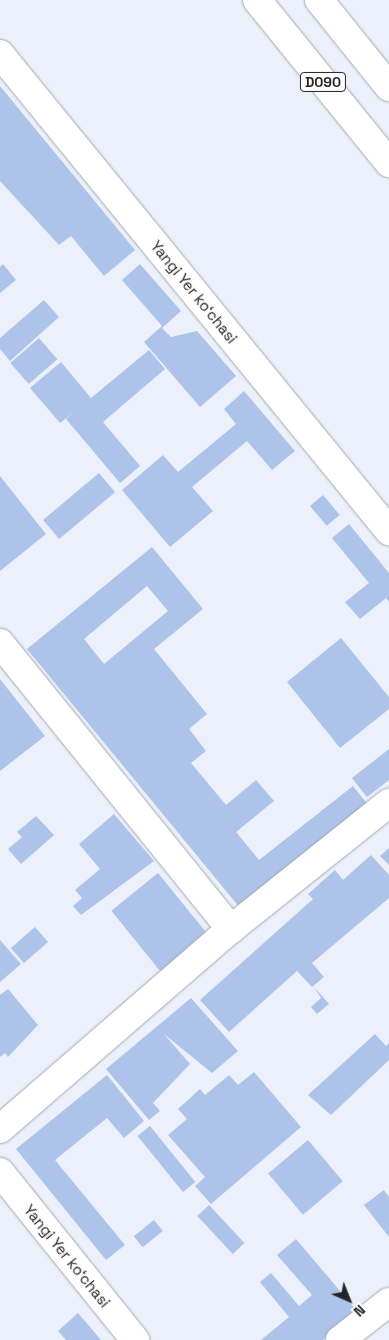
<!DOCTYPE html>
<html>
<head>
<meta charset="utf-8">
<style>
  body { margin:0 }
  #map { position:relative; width:389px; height:1340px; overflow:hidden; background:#ebf0fa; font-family:"Space Grotesk",sans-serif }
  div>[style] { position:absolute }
  .building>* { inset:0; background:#adc3ea; transform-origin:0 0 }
  .roads { filter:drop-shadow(0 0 1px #a4a9b2) drop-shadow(0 0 1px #a4a9b2) }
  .minor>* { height:28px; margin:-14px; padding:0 14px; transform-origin:14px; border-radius:14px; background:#fff }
  .major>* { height:28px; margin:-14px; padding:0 14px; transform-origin:14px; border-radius:14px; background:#fff }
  span { translate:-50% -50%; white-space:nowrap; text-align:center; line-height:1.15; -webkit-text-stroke:4px #fdfdfd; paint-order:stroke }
  .shield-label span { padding:1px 4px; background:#fdfdfd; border:1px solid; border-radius:4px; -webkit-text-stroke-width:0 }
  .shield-label { font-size:14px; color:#232528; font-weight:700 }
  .street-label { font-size:15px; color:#232528 }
  .north { position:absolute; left:324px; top:1275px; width:50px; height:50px; -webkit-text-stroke:4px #fdfdfd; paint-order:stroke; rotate:136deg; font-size:14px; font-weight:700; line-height:20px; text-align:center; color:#232528 }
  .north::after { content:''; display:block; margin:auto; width:18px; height:22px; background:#232528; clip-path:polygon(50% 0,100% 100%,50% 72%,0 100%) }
</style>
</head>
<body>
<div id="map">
  <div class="building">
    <i style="clip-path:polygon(0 86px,135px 250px,104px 276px,71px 236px,59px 245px,0 181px)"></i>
    <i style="clip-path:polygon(3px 264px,16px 280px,0 293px,0 267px)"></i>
    <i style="clip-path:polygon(140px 264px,181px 311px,162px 328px,171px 337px,197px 331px,236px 376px,200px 407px,144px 342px,162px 326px,122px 280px)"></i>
    <i style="clip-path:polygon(44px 300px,59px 317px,10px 361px,0 349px,0 338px)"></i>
    <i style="left:39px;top:338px;width:28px;height:38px;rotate:49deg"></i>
    <i style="clip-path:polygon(149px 350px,165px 369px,103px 422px,140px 466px,120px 483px,66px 419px,74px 412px,60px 423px,30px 388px,61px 362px,91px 398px)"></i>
    <i style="clip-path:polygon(244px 391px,295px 451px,272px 470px,247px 441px,192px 487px,213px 511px,170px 547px,122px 490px,163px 455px,178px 472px,236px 424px,224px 409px)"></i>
    <i style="left:99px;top:473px;width:25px;height:73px;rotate:50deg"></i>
    <i style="clip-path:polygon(0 476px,46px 534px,0 571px)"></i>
    <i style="left:323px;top:495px;width:26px;height:17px;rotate:50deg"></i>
    <i style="clip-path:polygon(349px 524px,389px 573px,389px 602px,386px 598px,360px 619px,345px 602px,369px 583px,332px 538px)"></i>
    <i style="clip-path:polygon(evenodd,152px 547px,203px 609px,154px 649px,207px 714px,189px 729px,206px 751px,191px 763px,226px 805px,256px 780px,274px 801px,236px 832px,259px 860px,353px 786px,370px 807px,240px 908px,27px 649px,152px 547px,147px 586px,168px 611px,104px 664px,84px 639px,147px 586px)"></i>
    <i style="clip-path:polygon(341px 638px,389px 697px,389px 709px,340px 748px,287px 682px)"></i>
    <i style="clip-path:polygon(0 679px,45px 736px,0 771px)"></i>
    <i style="clip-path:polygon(389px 749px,389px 780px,367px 797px,352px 778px)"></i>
    <i style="clip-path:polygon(114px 814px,154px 861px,81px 915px,73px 906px,82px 898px,75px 890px,100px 869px,79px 844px)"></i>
    <i style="clip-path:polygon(36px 816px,54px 835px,21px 864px,8px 849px,22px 837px,17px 832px)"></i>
    <i style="clip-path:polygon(389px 848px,389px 865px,380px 856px)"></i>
    <i style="clip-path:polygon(371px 855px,389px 875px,389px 898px,312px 963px,324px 977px,312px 987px,297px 971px,229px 1032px,200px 1000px,313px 899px,308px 894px,335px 870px,343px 880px)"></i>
    <i style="left:158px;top:873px;width:78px;height:60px;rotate:51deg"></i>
    <i style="left:35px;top:927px;width:20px;height:32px;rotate:49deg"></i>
    <i style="clip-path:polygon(0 940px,21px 964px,0 982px)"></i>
    <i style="clip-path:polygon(314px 987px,329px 1004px,317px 1014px,311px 1007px,321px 998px)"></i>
    <i style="clip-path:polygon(8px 989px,38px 1025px,8px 1057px,5px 1053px,0 1057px,0 995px)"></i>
    <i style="clip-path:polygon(191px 998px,238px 1051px,212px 1073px,164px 1034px,190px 1064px,153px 1103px,160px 1111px,149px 1120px,106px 1069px)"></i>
    <i style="clip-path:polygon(375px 1034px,386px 1046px,389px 1043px,389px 1060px,331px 1115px,308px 1095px)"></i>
    <i style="clip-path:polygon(254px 1072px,301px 1127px,211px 1204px,195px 1186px,205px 1177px,168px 1135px,187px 1119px,178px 1109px,200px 1089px,205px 1095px,229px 1075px,238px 1085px)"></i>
    <i style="clip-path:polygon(107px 1075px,144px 1121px,124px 1138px,107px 1118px,55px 1160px,125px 1245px,106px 1260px,16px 1149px)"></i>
    <i style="left:150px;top:1126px;width:72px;height:16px;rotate:51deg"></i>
    <i style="left:308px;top:1140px;width:54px;height:52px;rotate:50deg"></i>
    <i style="clip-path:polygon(384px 1190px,389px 1197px,389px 1237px,364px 1205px)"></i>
    <i style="left:209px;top:1205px;width:52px;height:16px;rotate:47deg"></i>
    <i style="left:154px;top:1220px;width:14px;height:26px;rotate:51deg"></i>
    <i style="clip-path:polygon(296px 1239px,357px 1311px,323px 1340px,261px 1340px,289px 1317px,260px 1282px,271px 1273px,299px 1306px,312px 1295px,277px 1255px)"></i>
    <i style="clip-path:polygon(78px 1313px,101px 1340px,66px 1340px,58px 1331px)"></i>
  </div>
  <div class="roads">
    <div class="minor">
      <i style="left:0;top:54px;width:616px;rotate:50.8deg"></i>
      <i style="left:0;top:643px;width:368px;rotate:51.1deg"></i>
      <i style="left:0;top:1129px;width:306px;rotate:-40.9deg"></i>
      <i style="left:231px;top:929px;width:202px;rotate:-38.6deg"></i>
      <i style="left:0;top:1172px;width:216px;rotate:51.2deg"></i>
      <i style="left:340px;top:1340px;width:62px;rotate:-37.8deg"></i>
    </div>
    <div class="major">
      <i style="left:257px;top:0;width:210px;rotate:51deg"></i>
      <i style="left:319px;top:0;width:112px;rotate:51.2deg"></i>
    </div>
  </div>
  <div class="shield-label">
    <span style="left:323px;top:82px">D090</span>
  </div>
  <div class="street-label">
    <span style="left:194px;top:292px;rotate:51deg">Yangi Yer koʻchasi</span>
    <span style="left:67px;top:1256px;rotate:51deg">Yangi Yer koʻchasi</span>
  </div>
  <div class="north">N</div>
</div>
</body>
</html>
